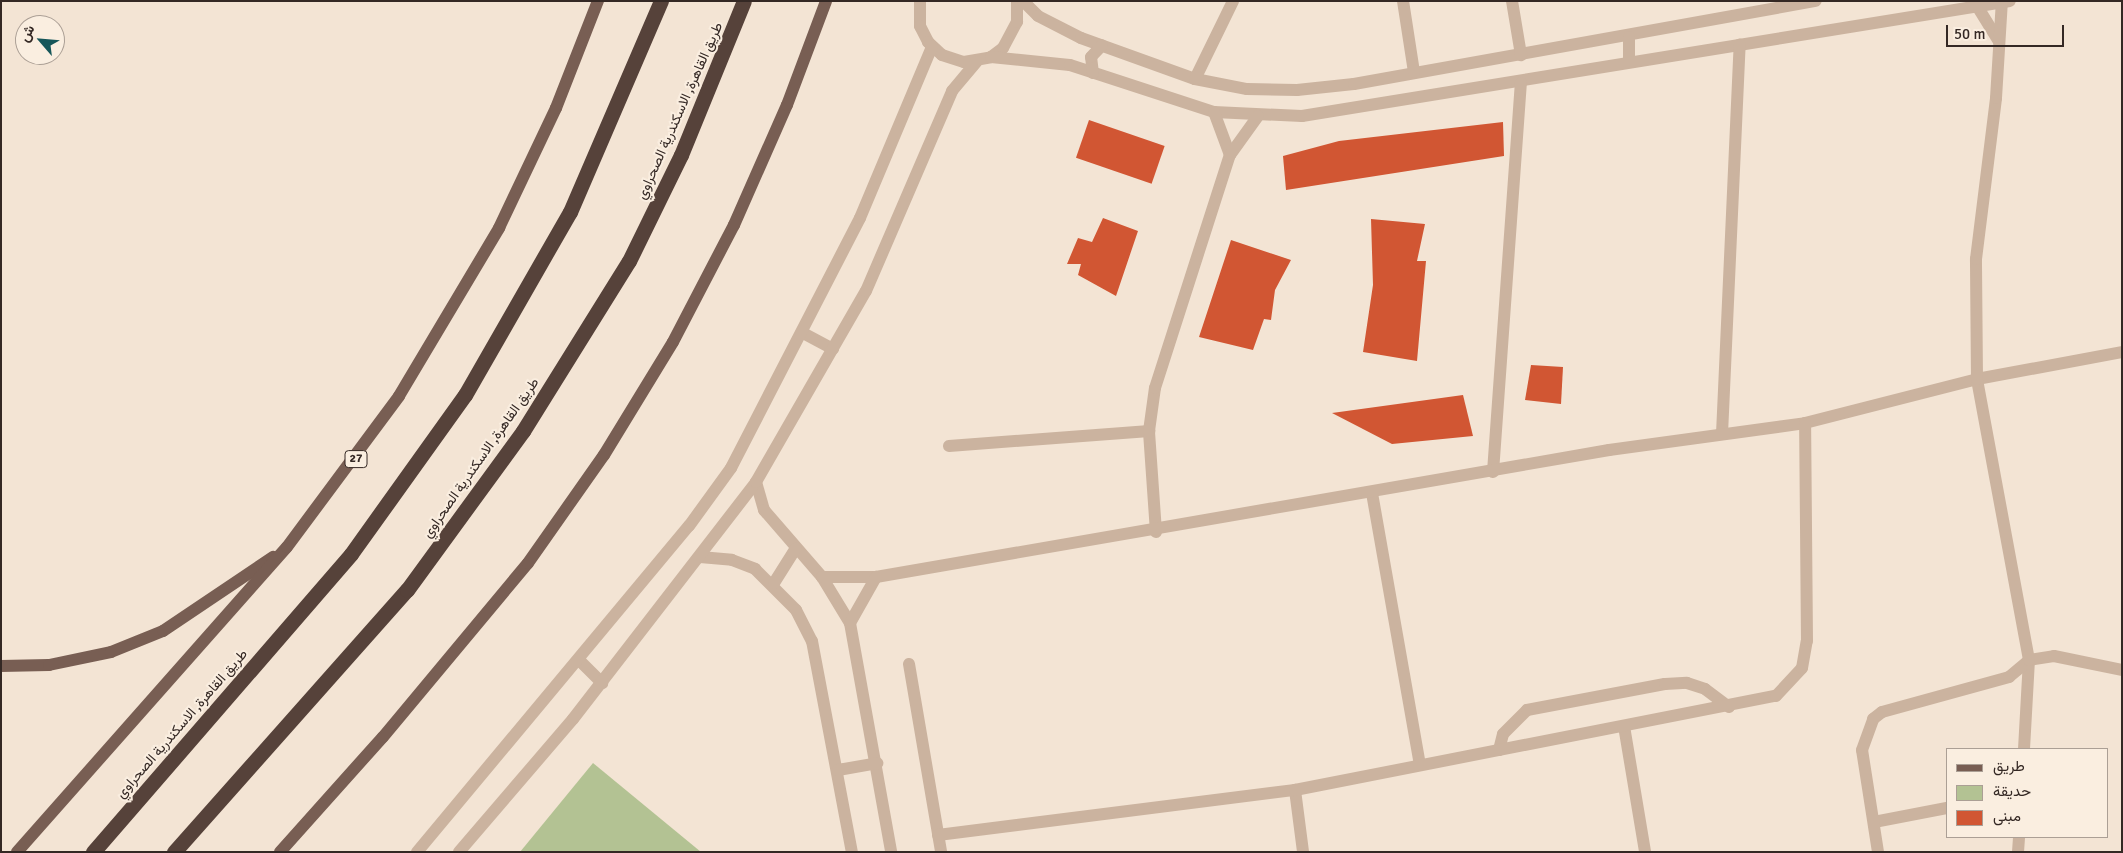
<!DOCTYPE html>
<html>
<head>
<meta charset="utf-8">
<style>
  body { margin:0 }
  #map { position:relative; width:2123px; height:853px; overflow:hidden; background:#f3e4d4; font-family:Signika,Vazirmatn,sans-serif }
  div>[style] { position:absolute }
  .green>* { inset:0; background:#b3c293 }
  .building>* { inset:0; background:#d15633; transform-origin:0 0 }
  .minor>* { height:12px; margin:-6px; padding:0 6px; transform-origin:6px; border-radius:6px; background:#cbb39f }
  .primary>* { height:12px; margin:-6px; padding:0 6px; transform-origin:6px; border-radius:6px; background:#785e53 }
  .motorway>* { height:15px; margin:-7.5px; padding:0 7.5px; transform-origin:7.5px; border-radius:7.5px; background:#56423a }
  span { translate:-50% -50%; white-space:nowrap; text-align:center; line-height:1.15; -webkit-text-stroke:4px #faeee0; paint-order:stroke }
  .shield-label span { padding:1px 4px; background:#faeee0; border:1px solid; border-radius:4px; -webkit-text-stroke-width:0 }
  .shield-label { font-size:12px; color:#342824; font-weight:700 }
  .street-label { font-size:14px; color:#342824 }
  .frame { position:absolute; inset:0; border:2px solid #342824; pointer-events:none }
  .legend { position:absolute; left:1946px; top:748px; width:162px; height:90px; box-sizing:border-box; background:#faeee0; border:1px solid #ab9f95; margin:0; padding:6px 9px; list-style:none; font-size:15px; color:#342824 }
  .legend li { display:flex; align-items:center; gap:10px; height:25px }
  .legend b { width:25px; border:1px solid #ab9f95 }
  .north { position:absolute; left:15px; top:15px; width:50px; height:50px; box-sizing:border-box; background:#faeee0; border:1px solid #ab9f95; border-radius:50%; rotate:297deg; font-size:14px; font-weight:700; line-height:20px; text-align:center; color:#342824 }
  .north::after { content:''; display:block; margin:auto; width:18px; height:22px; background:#165659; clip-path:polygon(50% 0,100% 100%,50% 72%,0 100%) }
  .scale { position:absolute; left:1946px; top:25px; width:118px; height:22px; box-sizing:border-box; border:2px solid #342824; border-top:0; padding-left:6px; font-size:15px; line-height:18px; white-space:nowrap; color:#342824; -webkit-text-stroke:4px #faeee0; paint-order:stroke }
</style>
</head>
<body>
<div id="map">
  <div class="green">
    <i style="clip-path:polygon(593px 763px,701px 852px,520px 852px)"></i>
  </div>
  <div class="building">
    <i style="left:1089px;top:120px;width:80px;height:40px;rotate:19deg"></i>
    <i style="clip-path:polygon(1503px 122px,1504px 156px,1286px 190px,1283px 156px,1339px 141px)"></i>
    <i style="clip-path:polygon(1103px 218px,1138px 231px,1116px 296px,1078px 275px,1081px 264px,1067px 264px,1078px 238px,1092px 242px)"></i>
    <i style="clip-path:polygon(1371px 219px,1425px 224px,1417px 261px,1426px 261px,1417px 361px,1363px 352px,1373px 285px)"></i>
    <i style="clip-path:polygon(1231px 240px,1291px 260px,1275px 290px,1271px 320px,1264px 319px,1253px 350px,1199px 337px)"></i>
    <i style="clip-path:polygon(1531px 365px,1563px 367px,1561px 404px,1525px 400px)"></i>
    <i style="clip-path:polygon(1463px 395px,1473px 436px,1392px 444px,1332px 413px)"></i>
  </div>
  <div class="minor">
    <i style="left:920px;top:1px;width:25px;rotate:90deg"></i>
    <i style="left:920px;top:26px;width:18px;rotate:63deg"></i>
    <i style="left:928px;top:42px;width:19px;rotate:43deg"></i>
    <i style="left:942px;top:55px;width:23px;rotate:18deg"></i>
    <i style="left:964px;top:62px;width:27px;rotate:-10deg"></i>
    <i style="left:991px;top:57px;width:15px;rotate:-37deg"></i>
    <i style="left:1003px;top:48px;width:30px;rotate:-62deg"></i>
    <i style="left:1017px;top:22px;width:21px;rotate:-90deg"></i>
    <i style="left:1023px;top:1px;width:21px;rotate:45deg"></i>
    <i style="left:1038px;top:16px;width:48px;rotate:27.1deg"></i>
    <i style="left:1081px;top:38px;width:121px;rotate:19.8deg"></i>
    <i style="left:1195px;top:79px;width:53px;rotate:10.9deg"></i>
    <i style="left:1247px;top:89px;width:50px;rotate:1.1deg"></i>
    <i style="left:1297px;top:90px;width:57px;rotate:-6deg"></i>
    <i style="left:1354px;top:84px;width:469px;rotate:-10.2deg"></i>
    <i style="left:1403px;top:1px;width:72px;rotate:81.2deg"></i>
    <i style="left:1512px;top:1px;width:55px;rotate:80.5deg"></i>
    <i style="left:1974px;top:1px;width:46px;rotate:58.4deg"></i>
    <i style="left:1629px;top:37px;width:25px;rotate:90deg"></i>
    <i style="left:991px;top:57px;width:79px;rotate:5.8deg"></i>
    <i style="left:1070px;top:65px;width:151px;rotate:18.1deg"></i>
    <i style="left:1214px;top:112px;width:88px;rotate:2.6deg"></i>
    <i style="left:1302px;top:116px;width:717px;rotate:-9.23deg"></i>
    <i style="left:1093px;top:73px;width:16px;rotate:-97deg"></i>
    <i style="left:1091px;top:57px;width:16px;rotate:-47deg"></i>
    <i style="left:1195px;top:79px;width:87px;rotate:-64deg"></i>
    <i style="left:1214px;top:112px;width:46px;rotate:69.6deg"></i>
    <i style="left:803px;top:333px;width:34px;rotate:28deg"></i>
    <i style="left:1722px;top:434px;width:390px;rotate:-87.4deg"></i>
    <i style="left:949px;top:446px;width:201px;rotate:-4.3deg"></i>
    <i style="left:1493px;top:472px;width:390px;rotate:-85.9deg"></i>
    <i style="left:756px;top:482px;width:29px;rotate:74deg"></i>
    <i style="left:764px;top:510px;width:89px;rotate:49.1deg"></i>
    <i style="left:822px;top:577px;width:54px;rotate:58.7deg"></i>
    <i style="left:850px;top:623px;width:233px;rotate:79.8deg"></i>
    <i style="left:1372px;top:493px;width:276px;rotate:80deg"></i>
    <i style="left:1156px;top:532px;width:101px;rotate:-94deg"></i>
    <i style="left:1149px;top:431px;width:43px;rotate:-82.1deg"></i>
    <i style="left:1155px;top:388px;width:245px;rotate:-72.2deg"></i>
    <i style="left:1230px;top:155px;width:48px;rotate:-54.3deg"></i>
    <i style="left:700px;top:557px;width:32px;rotate:5deg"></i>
    <i style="left:732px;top:560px;width:25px;rotate:21deg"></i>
    <i style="left:755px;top:569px;width:58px;rotate:45deg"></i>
    <i style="left:796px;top:610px;width:35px;rotate:63deg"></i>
    <i style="left:812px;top:641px;width:215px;rotate:79.3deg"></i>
    <i style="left:822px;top:577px;width:54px"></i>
    <i style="left:876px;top:577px;width:744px;rotate:-9.83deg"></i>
    <i style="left:1609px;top:450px;width:198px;rotate:-7.8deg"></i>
    <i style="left:1805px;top:423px;width:178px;rotate:-14.3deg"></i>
    <i style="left:1977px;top:379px;width:147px;rotate:-10.5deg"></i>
    <i style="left:774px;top:583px;width:41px;rotate:-57.8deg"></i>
    <i style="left:850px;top:623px;width:53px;rotate:-60.5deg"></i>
    <i style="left:579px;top:660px;width:33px;rotate:45deg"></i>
    <i style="left:909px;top:664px;width:191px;rotate:80.3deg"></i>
    <i style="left:1624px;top:726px;width:128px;rotate:80.5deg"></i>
    <i style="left:2024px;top:749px;width:89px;rotate:-86.8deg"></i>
    <i style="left:2029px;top:660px;width:25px;rotate:-9deg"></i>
    <i style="left:2054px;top:656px;width:69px;rotate:11.6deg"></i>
    <i style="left:1499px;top:750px;width:16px;rotate:-76deg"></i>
    <i style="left:1503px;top:734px;width:34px;rotate:-45deg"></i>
    <i style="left:1527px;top:710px;width:140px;rotate:-10.7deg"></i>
    <i style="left:1665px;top:684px;width:22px;rotate:-3deg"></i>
    <i style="left:1687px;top:683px;width:19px;rotate:18deg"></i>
    <i style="left:1705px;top:689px;width:30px;rotate:37deg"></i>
    <i style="left:838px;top:770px;width:40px;rotate:-10deg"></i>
    <i style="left:1295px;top:790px;width:63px;rotate:82.6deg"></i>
    <i style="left:1874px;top:822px;width:74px;rotate:-10.9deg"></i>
    <i style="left:938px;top:835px;width:360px;rotate:-7.2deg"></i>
    <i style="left:1295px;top:790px;width:490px;rotate:-11.1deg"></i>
    <i style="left:1776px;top:696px;width:38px;rotate:-47deg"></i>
    <i style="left:1802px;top:668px;width:27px;rotate:-80deg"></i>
    <i style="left:1807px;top:641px;width:218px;rotate:-90.5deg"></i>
    <i style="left:417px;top:852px;width:425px;rotate:-50.2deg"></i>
    <i style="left:689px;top:526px;width:72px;rotate:-54.1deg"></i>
    <i style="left:731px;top:468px;width:281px;rotate:-62.7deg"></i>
    <i style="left:860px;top:218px;width:186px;rotate:-67.2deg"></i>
    <i style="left:459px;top:852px;width:175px;rotate:-49.4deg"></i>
    <i style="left:573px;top:719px;width:299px;rotate:-52.3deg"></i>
    <i style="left:756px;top:482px;width:220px;rotate:-60.1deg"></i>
    <i style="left:866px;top:291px;width:218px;rotate:-66.7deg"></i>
    <i style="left:952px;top:91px;width:38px;rotate:-50deg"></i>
    <i style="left:1878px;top:852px;width:103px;rotate:-98.9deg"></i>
    <i style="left:1862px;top:750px;width:33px;rotate:-70deg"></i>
    <i style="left:1873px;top:719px;width:11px;rotate:-38deg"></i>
    <i style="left:1882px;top:712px;width:132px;rotate:-15.4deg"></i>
    <i style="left:2009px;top:677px;width:26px;rotate:-40deg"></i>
    <i style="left:2029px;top:660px;width:286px;rotate:-100.5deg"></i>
    <i style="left:1977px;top:379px;width:120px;rotate:-90.5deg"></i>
    <i style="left:1976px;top:259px;width:162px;rotate:-82.9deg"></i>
    <i style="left:1996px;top:98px;width:97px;rotate:-86.5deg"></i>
    <i style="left:2018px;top:852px;width:15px;rotate:-86deg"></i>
  </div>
  <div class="primary">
    <i style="left:1px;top:666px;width:48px;rotate:-1.2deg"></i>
    <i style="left:49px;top:665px;width:63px;rotate:-11.8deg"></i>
    <i style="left:111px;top:652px;width:56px;rotate:-22deg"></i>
    <i style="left:163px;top:631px;width:133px;rotate:-33.9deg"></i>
    <i style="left:17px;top:852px;width:407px;rotate:-48.5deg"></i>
    <i style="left:287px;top:547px;width:188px;rotate:-53.4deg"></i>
    <i style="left:399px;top:396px;width:196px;rotate:-59.2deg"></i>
    <i style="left:499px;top:228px;width:133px;rotate:-64.6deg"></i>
    <i style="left:556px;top:108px;width:115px;rotate:-68.6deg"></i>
    <i style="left:280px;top:852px;width:154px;rotate:-48.2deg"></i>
    <i style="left:383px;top:737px;width:226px;rotate:-50.2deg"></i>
    <i style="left:528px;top:563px;width:132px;rotate:-54.9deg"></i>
    <i style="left:604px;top:455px;width:132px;rotate:-58.6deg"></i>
    <i style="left:673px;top:342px;width:132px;rotate:-62.5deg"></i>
    <i style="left:734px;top:225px;width:131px;rotate:-66.2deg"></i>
    <i style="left:787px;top:105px;width:111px;rotate:-69.4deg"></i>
  </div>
  <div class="motorway">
    <i style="left:93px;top:852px;width:394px;rotate:-49.1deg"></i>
    <i style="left:351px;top:554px;width:196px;rotate:-54.4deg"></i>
    <i style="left:465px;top:395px;width:211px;rotate:-60.2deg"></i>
    <i style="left:570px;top:212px;width:230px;rotate:-66.7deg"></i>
    <i style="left:174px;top:852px;width:351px;rotate:-48.4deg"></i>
    <i style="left:407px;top:590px;width:197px;rotate:-53.9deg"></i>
    <i style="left:523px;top:431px;width:200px;rotate:-58.1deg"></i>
    <i style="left:629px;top:261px;width:118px;rotate:-63.9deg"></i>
    <i style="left:681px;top:155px;width:166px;rotate:-67.8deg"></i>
  </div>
  <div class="shield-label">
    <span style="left:356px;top:459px">27</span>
  </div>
  <div class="street-label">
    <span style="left:680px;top:111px;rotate:-66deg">طريق القاهرة, الاسكندرية الصحراوي</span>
    <span style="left:481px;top:458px;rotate:-55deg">طريق القاهرة, الاسكندرية الصحراوي</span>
    <span style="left:182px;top:724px;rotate:-49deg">طريق القاهرة, الاسكندرية الصحراوي</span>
  </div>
  <div class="frame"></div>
  <ul class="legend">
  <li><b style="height:6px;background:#785e53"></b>طريق</li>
  <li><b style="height:14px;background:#b3c293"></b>حديقة</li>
  <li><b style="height:14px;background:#d15633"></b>مبنى</li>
  </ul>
  <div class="north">ش</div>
  <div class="scale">50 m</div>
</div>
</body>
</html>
